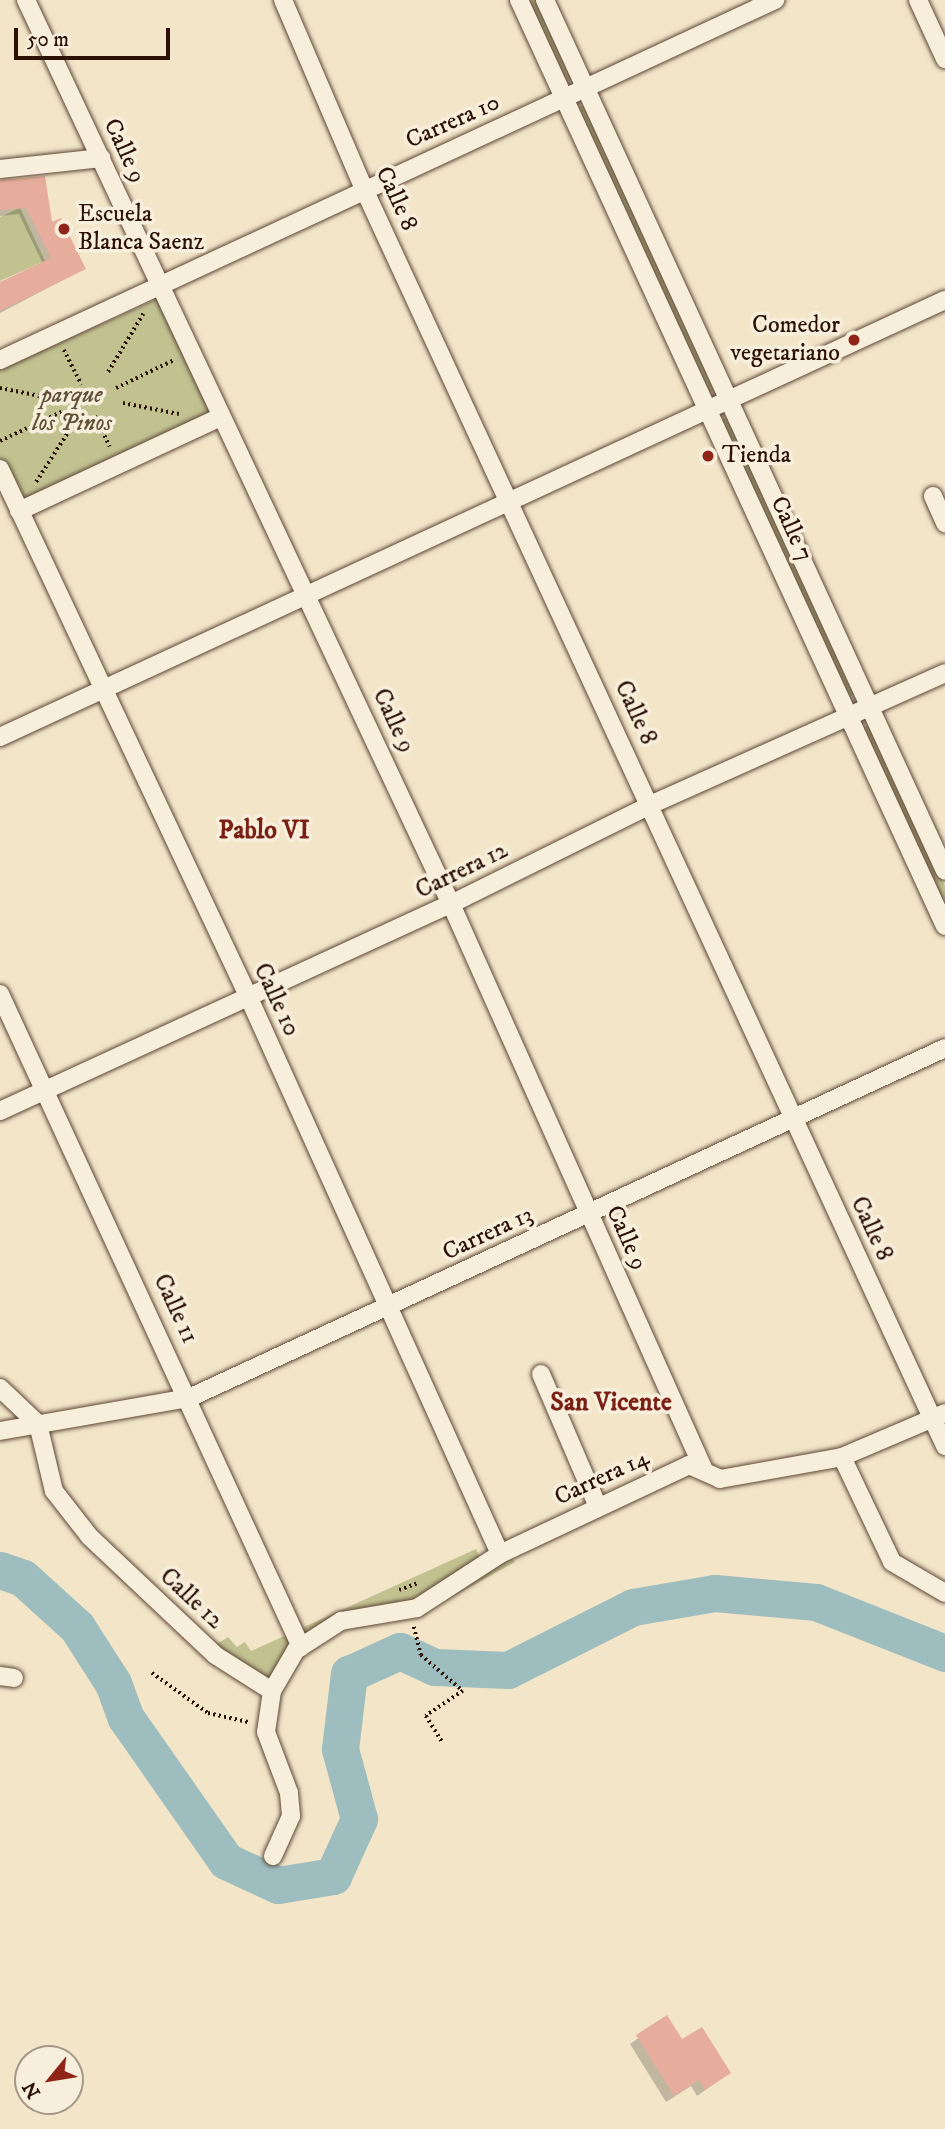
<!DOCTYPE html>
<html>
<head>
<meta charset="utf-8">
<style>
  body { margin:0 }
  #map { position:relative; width:945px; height:2129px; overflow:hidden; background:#f2e5c8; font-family:"IM FELL DW Pica",serif }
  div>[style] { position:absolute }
  .green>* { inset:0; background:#c2c291; transform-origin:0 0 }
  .shadow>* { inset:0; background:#0003 }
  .river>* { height:37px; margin:-18.5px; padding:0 18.5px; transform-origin:18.5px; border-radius:18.5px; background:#9dbdbe }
  .building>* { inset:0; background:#e7ad9c }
  .path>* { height:3.5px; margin-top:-1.75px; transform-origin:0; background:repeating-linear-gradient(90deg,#2b1106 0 2px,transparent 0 5.5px) }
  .roads { filter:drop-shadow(0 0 2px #5d4636) drop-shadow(0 0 2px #5d4636) }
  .minor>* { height:18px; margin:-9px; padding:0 9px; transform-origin:9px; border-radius:9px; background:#f7eedb }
  .dots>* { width:19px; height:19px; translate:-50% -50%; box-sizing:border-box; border:4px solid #f7eedb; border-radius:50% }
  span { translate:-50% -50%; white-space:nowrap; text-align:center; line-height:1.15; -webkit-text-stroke:7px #f7eedb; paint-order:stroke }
  .street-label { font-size:24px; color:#2b1106 }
  .poi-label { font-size:24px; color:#2b1106 }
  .left { translate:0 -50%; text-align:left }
  .right { translate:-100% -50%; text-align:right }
  .park-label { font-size:24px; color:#604f37; font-style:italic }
  .neighbourhood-label { font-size:26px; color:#7a1f14; font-weight:700 }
  .north { position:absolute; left:14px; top:2045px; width:70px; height:70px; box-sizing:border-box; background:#f7eedb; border:2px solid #a59686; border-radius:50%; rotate:240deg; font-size:19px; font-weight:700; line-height:28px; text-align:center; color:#2b1106 }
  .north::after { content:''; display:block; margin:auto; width:24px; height:32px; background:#8f2418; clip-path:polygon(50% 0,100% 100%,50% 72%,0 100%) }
  .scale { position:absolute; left:14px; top:28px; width:156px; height:32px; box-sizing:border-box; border:4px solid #2b1106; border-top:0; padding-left:9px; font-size:21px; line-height:24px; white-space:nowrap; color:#2b1106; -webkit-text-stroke:5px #f7eedb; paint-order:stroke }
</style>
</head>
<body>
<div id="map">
  <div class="green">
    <i style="clip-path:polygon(527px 0,539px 0,575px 78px,566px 82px)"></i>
    <i style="left:586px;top:104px;width:314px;height:10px;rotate:65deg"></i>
    <i style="clip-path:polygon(20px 208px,45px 261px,0 281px,0 217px)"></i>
    <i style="clip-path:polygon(157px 299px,212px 416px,22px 505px,0 458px,0 370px)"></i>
    <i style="left:728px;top:417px;width:305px;height:9px;rotate:65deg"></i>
    <i style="clip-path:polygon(872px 724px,945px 886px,945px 913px,862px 728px)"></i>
    <i style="clip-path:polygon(476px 1549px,482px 1562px,413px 1605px,340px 1618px,268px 1680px,212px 1647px,228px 1637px,237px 1647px,245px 1642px,251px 1651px)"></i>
    <i style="clip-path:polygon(508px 1554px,515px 1562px,423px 1613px)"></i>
  </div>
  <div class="shadow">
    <i style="clip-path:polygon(43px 177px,50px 225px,84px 269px,0 313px,0 284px,43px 264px,19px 214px,0 216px,0 180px)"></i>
    <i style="clip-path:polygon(667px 2018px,682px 2042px,729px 2073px,697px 2096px,691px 2086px,666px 2102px,630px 2044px)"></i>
  </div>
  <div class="river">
    <i style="left:0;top:1570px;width:24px;rotate:19deg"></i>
    <i style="left:23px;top:1578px;width:73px;rotate:42.2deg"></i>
    <i style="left:77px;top:1627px;width:67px;rotate:57.3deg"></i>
    <i style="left:113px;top:1683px;width:37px;rotate:70deg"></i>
    <i style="left:126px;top:1718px;width:174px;rotate:55deg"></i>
    <i style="left:226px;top:1861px;width:57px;rotate:24.8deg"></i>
    <i style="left:278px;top:1885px;width:56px;rotate:-9.3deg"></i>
    <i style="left:333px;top:1876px;width:63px;rotate:-65.5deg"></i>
    <i style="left:359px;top:1819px;width:73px;rotate:-105.2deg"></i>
    <i style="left:340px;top:1749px;width:76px;rotate:-83.2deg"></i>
    <i style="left:349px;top:1674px;width:56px;rotate:-24.3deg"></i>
    <i style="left:400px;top:1651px;width:38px;rotate:25deg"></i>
    <i style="left:435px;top:1667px;width:73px;rotate:2.4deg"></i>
    <i style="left:508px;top:1670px;width:140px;rotate:-26.7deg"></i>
    <i style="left:633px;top:1607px;width:83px;rotate:-9.7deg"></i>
    <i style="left:715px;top:1593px;width:101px;rotate:5.1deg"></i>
    <i style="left:816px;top:1602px;width:139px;rotate:21.6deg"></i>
  </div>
  <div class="building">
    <i style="clip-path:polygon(45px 176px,52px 222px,61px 218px,86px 269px,0 311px,0 282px,51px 258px,26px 208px,0 210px,0 180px)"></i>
    <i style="clip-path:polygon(667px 2015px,682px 2039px,702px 2027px,731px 2073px,705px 2090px,699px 2080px,674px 2096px,636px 2035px)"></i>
  </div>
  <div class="path">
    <i style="left:64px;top:350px;width:39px;rotate:63deg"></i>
    <i style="left:108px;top:372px;width:68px;rotate:-58.9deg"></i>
    <i style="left:0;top:388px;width:56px;rotate:11.3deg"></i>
    <i style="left:116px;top:388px;width:64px;rotate:-25.8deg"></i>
    <i style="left:123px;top:403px;width:57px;rotate:11.1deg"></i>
    <i style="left:95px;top:416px;width:34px;rotate:64deg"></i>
    <i style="left:0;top:441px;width:68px;rotate:-25.4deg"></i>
    <i style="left:36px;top:482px;width:63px;rotate:-57.3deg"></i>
    <i style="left:399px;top:1590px;width:20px;rotate:-20deg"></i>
    <i style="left:414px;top:1627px;width:29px;rotate:76deg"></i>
    <i style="left:421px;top:1655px;width:55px;rotate:40.6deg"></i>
    <i style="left:463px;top:1691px;width:45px;rotate:146deg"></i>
    <i style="left:426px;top:1716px;width:31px;rotate:58deg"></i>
    <i style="left:152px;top:1673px;width:69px;rotate:35.5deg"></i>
    <i style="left:208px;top:1713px;width:41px;rotate:12.7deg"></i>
  </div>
  <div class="roads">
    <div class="minor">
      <i style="left:26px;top:0;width:999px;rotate:64.82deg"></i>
      <i style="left:451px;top:904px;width:618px;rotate:65.92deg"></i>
      <i style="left:283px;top:0;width:206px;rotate:66.8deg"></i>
      <i style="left:364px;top:189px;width:1385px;rotate:65.19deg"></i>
      <i style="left:519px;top:0;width:1019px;rotate:65.3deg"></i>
      <i style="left:545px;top:0;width:958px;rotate:65.33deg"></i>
      <i style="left:918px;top:0;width:65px;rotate:65.4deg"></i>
      <i style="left:0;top:169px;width:102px;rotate:-6.2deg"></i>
      <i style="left:0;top:360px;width:855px;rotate:-24.92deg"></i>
      <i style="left:0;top:469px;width:585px;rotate:64.79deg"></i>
      <i style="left:249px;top:998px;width:610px;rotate:65.7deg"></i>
      <i style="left:933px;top:496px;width:30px;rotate:66deg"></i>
      <i style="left:19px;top:511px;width:223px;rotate:-25deg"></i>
      <i style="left:0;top:737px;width:1041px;rotate:-24.82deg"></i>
      <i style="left:0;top:994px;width:719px;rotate:65.25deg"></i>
      <i style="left:0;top:1111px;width:496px;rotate:-24.7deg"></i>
      <i style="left:451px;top:904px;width:222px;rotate:-26.4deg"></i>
      <i style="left:650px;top:805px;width:323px;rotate:-24.1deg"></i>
      <i style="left:541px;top:1374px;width:145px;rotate:66.8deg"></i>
      <i style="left:0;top:1388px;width:52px;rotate:43.5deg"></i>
      <i style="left:38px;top:1424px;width:69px;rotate:76.6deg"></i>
      <i style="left:54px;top:1491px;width:58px;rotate:52deg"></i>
      <i style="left:90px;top:1537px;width:172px;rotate:43.3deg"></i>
      <i style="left:215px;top:1655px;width:67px;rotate:32.3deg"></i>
      <i style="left:272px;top:1691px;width:41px;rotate:98.3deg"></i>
      <i style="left:266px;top:1732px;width:65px;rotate:69.3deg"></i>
      <i style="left:289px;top:1793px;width:23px;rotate:85deg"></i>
      <i style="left:291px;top:1816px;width:44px;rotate:114.2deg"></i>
      <i style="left:0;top:1431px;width:192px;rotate:-9.9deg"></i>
      <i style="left:189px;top:1398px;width:833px;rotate:-24.84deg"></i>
      <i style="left:842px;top:1457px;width:116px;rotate:64.5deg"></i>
      <i style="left:892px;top:1562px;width:61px;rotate:30.3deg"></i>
      <i style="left:0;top:1676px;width:14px;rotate:8deg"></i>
      <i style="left:272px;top:1691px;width:48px;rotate:-59.7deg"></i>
      <i style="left:296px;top:1650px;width:54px;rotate:-32.8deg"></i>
      <i style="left:341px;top:1621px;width:77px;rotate:-9.7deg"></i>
      <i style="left:417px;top:1608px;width:99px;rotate:-33deg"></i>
      <i style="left:500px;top:1554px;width:209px;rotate:-25.2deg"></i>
      <i style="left:689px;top:1465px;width:34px;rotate:24deg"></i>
      <i style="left:720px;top:1479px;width:124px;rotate:-10.2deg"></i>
      <i style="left:842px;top:1457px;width:112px;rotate:-23.1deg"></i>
    </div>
  </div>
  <div class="dots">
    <i style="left:64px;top:229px;background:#8f2418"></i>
    <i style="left:854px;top:340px;background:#8f2418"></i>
    <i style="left:708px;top:456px;background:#8f2418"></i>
  </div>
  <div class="street-label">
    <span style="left:453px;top:122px;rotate:-24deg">Carrera 10</span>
    <span style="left:124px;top:151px;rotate:65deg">Calle 9</span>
    <span style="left:396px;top:199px;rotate:65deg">Calle 8</span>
    <span style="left:791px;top:529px;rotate:65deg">Calle 7</span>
    <span style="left:635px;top:713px;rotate:65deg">Calle 8</span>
    <span style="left:393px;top:721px;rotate:65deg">Calle 9</span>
    <span style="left:462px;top:871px;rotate:-26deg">Carrera 12</span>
    <span style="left:276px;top:1000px;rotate:65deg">Calle 10</span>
    <span style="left:871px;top:1229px;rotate:65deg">Calle 8</span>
    <span style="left:488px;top:1234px;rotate:-25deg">Carrera 13</span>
    <span style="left:626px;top:1238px;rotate:66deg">Calle 9</span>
    <span style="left:175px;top:1309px;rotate:65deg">Calle 11</span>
    <span style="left:602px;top:1478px;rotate:-25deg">Carrera 14</span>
    <span style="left:191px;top:1599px;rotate:43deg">Calle 12</span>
  </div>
  <div class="poi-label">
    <span class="left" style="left:78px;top:229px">Escuela<br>Blanca Saenz</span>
    <span class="right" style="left:840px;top:340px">Comedor<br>vegetariano</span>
    <span class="left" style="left:722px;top:456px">Tienda</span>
  </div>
  <div class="park-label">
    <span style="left:72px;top:410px">parque<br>los Pinos</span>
  </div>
  <div class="neighbourhood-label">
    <span style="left:264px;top:831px">Pablo VI</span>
    <span style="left:611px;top:1403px">San Vicente</span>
  </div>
  <div class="north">N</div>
  <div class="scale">50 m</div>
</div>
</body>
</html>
